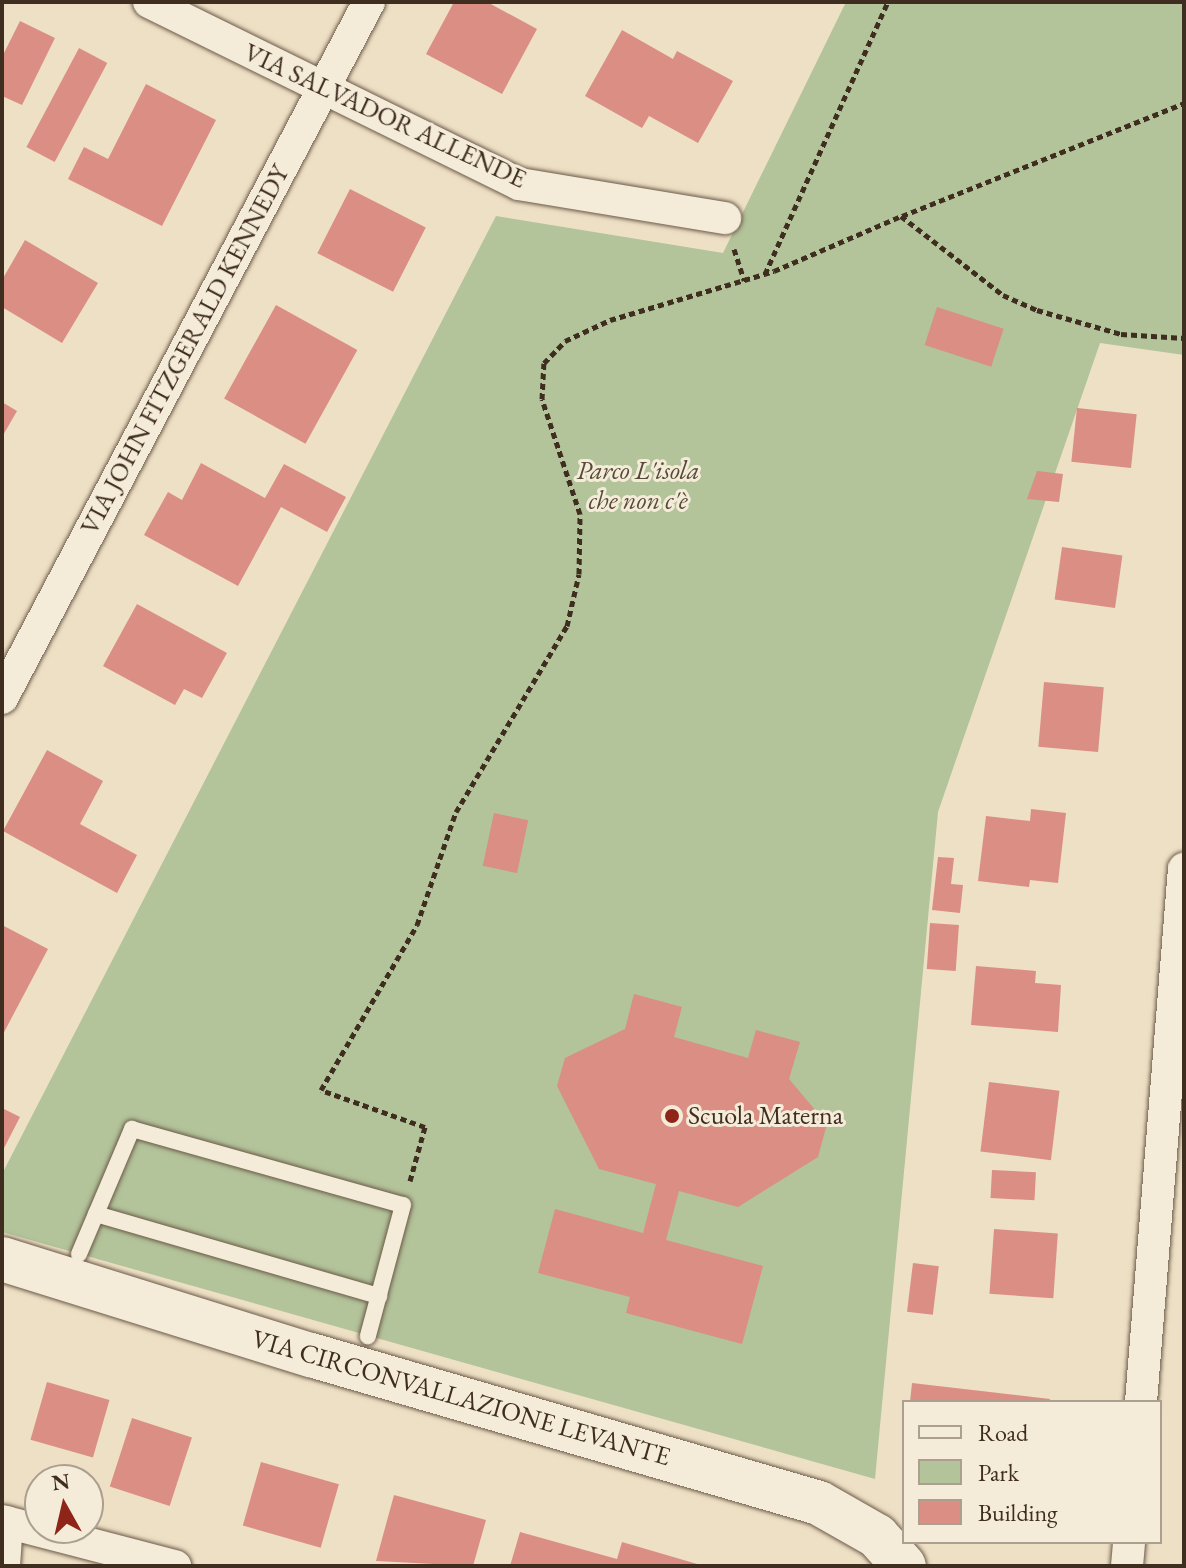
<!DOCTYPE html>
<html>
<head>
<meta charset="utf-8">
<style>
  body { margin:0 }
  #map { position:relative; width:1186px; height:1568px; overflow:hidden; background:#eee0c5; font-family:"EB Garamond",serif }
  div>[style] { position:absolute }
  .green>* { inset:0; background:#b3c39a }
  .building>* { inset:0; background:#da8e84; transform-origin:0 0 }
  .path>* { height:5px; margin-top:-2.5px; transform-origin:0; background:repeating-linear-gradient(90deg,#3f2d20 0 6px,transparent 0 10px) }
  .roads { filter:drop-shadow(0 0 2px #6b5a49) drop-shadow(0 0 2px #6b5a49) }
  .service>* { height:16px; margin:-8px; padding:0 8px; transform-origin:8px; border-radius:8px; background:#f4ebd9 }
  .minor>* { height:32px; margin:-16px; padding:0 16px; transform-origin:16px; border-radius:16px; background:#f4ebd9 }
  .secondary>* { height:44px; margin:-22px; padding:0 22px; transform-origin:22px; border-radius:22px; background:#f4ebd9 }
  .dots>* { width:22px; height:22px; translate:-50% -50%; box-sizing:border-box; border:4px solid #f4ebd9; border-radius:50% }
  span { translate:-50% -50%; white-space:nowrap; text-align:center; line-height:1.15; -webkit-text-stroke:6px #f4ebd9; paint-order:stroke }
  .street-label { font-size:26px; color:#3f2d20 }
  .park-label { font-size:26px; color:#564b38; font-style:italic }
  .poi-label { font-size:26px; color:#3f2d20 }
  .left { translate:0 -50%; text-align:left }
  .frame { position:absolute; inset:0; border:4px solid #3f2d20; pointer-events:none }
  .legend { position:absolute; left:902px; top:1400px; width:260px; height:144px; box-sizing:border-box; background:#f4ebd9; border:2px solid #ac9f8f; margin:0; padding:10px 14px; list-style:none; font-size:24px; color:#3f2d20 }
  .legend li { display:flex; align-items:center; gap:16px; height:40px }
  .legend b { width:40px; border:2px solid #ac9f8f }
  .north { position:absolute; left:24px; top:1464px; width:80px; height:80px; box-sizing:border-box; background:#f4ebd9; border:2px solid #ac9f8f; border-radius:50%; rotate:352deg; font-size:22px; font-weight:700; line-height:32px; text-align:center; color:#3f2d20 }
  .north::after { content:''; display:block; margin:auto; width:28px; height:36px; background:#8f2418; clip-path:polygon(50% 0,100% 100%,50% 72%,0 100%) }
</style>
</head>
<body>
<div id="map">
  <div class="green">
    <i style="clip-path:polygon(846px 2px,1184px 2px,1184px 355px,1100px 343px,938px 812px,875px 1479px,2px 1232px,2px 1174px,496px 216px,723px 253px)"></i>
  </div>
  <div class="building">
    <i style="clip-path:polygon(454px 2px,487px 2px,537px 29px,502px 94px,426px 54px)"></i>
    <i style="clip-path:polygon(20px 21px,55px 38px,22px 105px,2px 96px,2px 57px)"></i>
    <i style="clip-path:polygon(622px 30px,673px 59px,677px 51px,733px 81px,698px 143px,649px 116px,642px 128px,585px 96px)"></i>
    <i style="left:79px;top:48px;width:32px;height:112px;rotate:28deg"></i>
    <i style="clip-path:polygon(146px 84px,216px 120px,162px 226px,68px 179px,84px 147px,108px 159px)"></i>
    <i style="left:350px;top:189px;width:85px;height:72px;rotate:27deg"></i>
    <i style="clip-path:polygon(25px 240px,98px 283px,62px 343px,2px 307px,2px 280px)"></i>
    <i style="left:276px;top:305px;width:93px;height:107px;rotate:29deg"></i>
    <i style="left:937px;top:307px;width:70px;height:40px;rotate:18deg"></i>
    <i style="clip-path:polygon(2px 402px,17px 411px,2px 437px)"></i>
    <i style="left:1077px;top:408px;width:60px;height:54px;rotate:6deg"></i>
    <i style="clip-path:polygon(201px 463px,265px 498px,284px 464px,346px 497px,327px 532px,281px 507px,238px 586px,144px 535px,168px 492px,182px 500px)"></i>
    <i style="clip-path:polygon(1037px 471px,1063px 474px,1059px 502px,1027px 499px)"></i>
    <i style="left:1062px;top:547px;width:61px;height:53px;rotate:8deg"></i>
    <i style="clip-path:polygon(137px 604px,227px 653px,202px 698px,184px 689px,175px 705px,103px 666px)"></i>
    <i style="left:1044px;top:682px;width:60px;height:65px;rotate:5deg"></i>
    <i style="clip-path:polygon(47px 750px,103px 781px,80px 824px,137px 855px,117px 893px,3px 831px)"></i>
    <i style="clip-path:polygon(1031px 809px,1066px 813px,1058px 883px,1030px 880px,1029px 887px,978px 881px,986px 816px,1030px 821px)"></i>
    <i style="left:494px;top:813px;width:35px;height:54px;rotate:12deg"></i>
    <i style="clip-path:polygon(938px 857px,954px 858px,951px 884px,963px 885px,960px 913px,932px 910px)"></i>
    <i style="left:930px;top:923px;width:29px;height:46px;rotate:4deg"></i>
    <i style="clip-path:polygon(2px 925px,48px 949px,2px 1036px)"></i>
    <i style="clip-path:polygon(976px 966px,1036px 971px,1035px 983px,1061px 985px,1058px 1032px,971px 1025px)"></i>
    <i style="clip-path:polygon(634px 994px,682px 1007px,674px 1037px,748px 1058px,756px 1030px,800px 1042px,789px 1079px,827px 1124px,818px 1157px,738px 1207px,679px 1191px,666px 1240px,763px 1266px,742px 1344px,626px 1313px,630px 1297px,538px 1273px,555px 1209px,643px 1233px,656px 1184px,599px 1169px,557px 1086px,565px 1058px,625px 1029px)"></i>
    <i style="left:989px;top:1082px;width:71px;height:70px;rotate:7deg"></i>
    <i style="clip-path:polygon(2px 1108px,20px 1117px,2px 1152px)"></i>
    <i style="left:992px;top:1170px;width:44px;height:28px;rotate:3deg"></i>
    <i style="left:994px;top:1229px;width:64px;height:65px;rotate:4deg"></i>
    <i style="left:913px;top:1263px;width:26px;height:49px;rotate:7deg"></i>
    <i style="left:47px;top:1382px;width:65px;height:60px;rotate:16deg"></i>
    <i style="clip-path:polygon(912px 1383px,1050px 1399px,1050px 1402px,910px 1402px)"></i>
    <i style="left:132px;top:1418px;width:63px;height:72px;rotate:18deg"></i>
    <i style="left:261px;top:1462px;width:81px;height:66px;rotate:16deg"></i>
    <i style="clip-path:polygon(394px 1495px,486px 1520px,473px 1566px,376px 1561px)"></i>
    <i style="clip-path:polygon(520px 1532px,617px 1559px,622px 1542px,704px 1566px,510px 1566px)"></i>
  </div>
  <div class="path">
    <i style="left:902px;top:216px;width:304px;rotate:-21.8deg"></i>
    <i style="left:734px;top:249px;width:33px;rotate:72deg"></i>
    <i style="left:765px;top:274px;width:299px;rotate:-65.7deg"></i>
    <i style="left:410px;top:1181px;width:56px;rotate:-74.5deg"></i>
    <i style="left:425px;top:1127px;width:110px;rotate:-160.4deg"></i>
    <i style="left:321px;top:1090px;width:191px;rotate:-59.8deg"></i>
    <i style="left:417px;top:925px;width:120px;rotate:-71deg"></i>
    <i style="left:456px;top:812px;width:217px;rotate:-59.2deg"></i>
    <i style="left:567px;top:626px;width:53px;rotate:-77deg"></i>
    <i style="left:579px;top:574px;width:60px;rotate:-89deg"></i>
    <i style="left:580px;top:514px;width:121px;rotate:-108.3deg"></i>
    <i style="left:542px;top:399px;width:36px;rotate:-87deg"></i>
    <i style="left:544px;top:363px;width:30px;rotate:-46deg"></i>
    <i style="left:565px;top:341px;width:50px;rotate:-25deg"></i>
    <i style="left:610px;top:320px;width:171px;rotate:-16.6deg"></i>
    <i style="left:774px;top:271px;width:138px;rotate:-23.4deg"></i>
    <i style="left:901px;top:216px;width:129px;rotate:37.8deg"></i>
    <i style="left:1003px;top:295px;width:37px;rotate:24deg"></i>
    <i style="left:1037px;top:310px;width:87px;rotate:15.9deg"></i>
    <i style="left:1121px;top:334px;width:63px;rotate:3.6deg"></i>
  </div>
  <div class="roads">
    <div class="service">
      <i style="left:96px;top:1214px;width:295px;rotate:16.2deg"></i>
      <i style="left:79px;top:1254px;width:136px;rotate:-67deg"></i>
      <i style="left:132px;top:1129px;width:281px;rotate:15.7deg"></i>
      <i style="left:403px;top:1205px;width:136px;rotate:105deg"></i>
    </div>
    <div class="minor">
      <i style="left:149px;top:2px;width:412px;rotate:26.2deg"></i>
      <i style="left:519px;top:184px;width:209px;rotate:9.4deg"></i>
      <i style="left:2px;top:698px;width:787px;rotate:-62.2deg"></i>
      <i style="left:1141px;top:1402px;width:535px;rotate:-85.39deg"></i>
      <i style="left:2px;top:1521px;width:179px;rotate:14.6deg"></i>
      <i style="left:4px;top:1566px;width:44px;rotate:-86.1deg"></i>
      <i style="left:1127px;top:1566px;width:24px;rotate:-85deg"></i>
    </div>
    <div class="secondary">
      <i style="left:2px;top:1259px;width:324px;rotate:17.3deg"></i>
      <i style="left:311px;top:1355px;width:529px;rotate:16.24deg"></i>
      <i style="left:819px;top:1503px;width:67px;rotate:29.6deg"></i>
      <i style="left:877px;top:1536px;width:40px;rotate:48deg"></i>
    </div>
  </div>
  <div class="dots">
    <i style="left:672px;top:1116px;background:#8f2418"></i>
  </div>
  <div class="street-label">
    <span style="left:385px;top:116px;rotate:25deg">VIA SALVADOR ALLENDE</span>
    <span style="left:185px;top:350px;rotate:-62deg">VIA JOHN FITZGERALD KENNEDY</span>
    <span style="left:461px;top:1398px;rotate:16deg">VIA CIRCONVALLAZIONE LEVANTE</span>
  </div>
  <div class="park-label">
    <span style="left:638px;top:486px">Parco L'isola<br>che non c'è</span>
  </div>
  <div class="poi-label">
    <span class="left" style="left:688px;top:1116px">Scuola Materna</span>
  </div>
  <div class="frame"></div>
  <ul class="legend">
  <li><b style="height:10px;background:#f4ebd9"></b>Road</li>
  <li><b style="height:22px;background:#b3c39a"></b>Park</li>
  <li><b style="height:22px;background:#da8e84"></b>Building</li>
  </ul>
  <div class="north">N</div>
</div>
</body>
</html>
